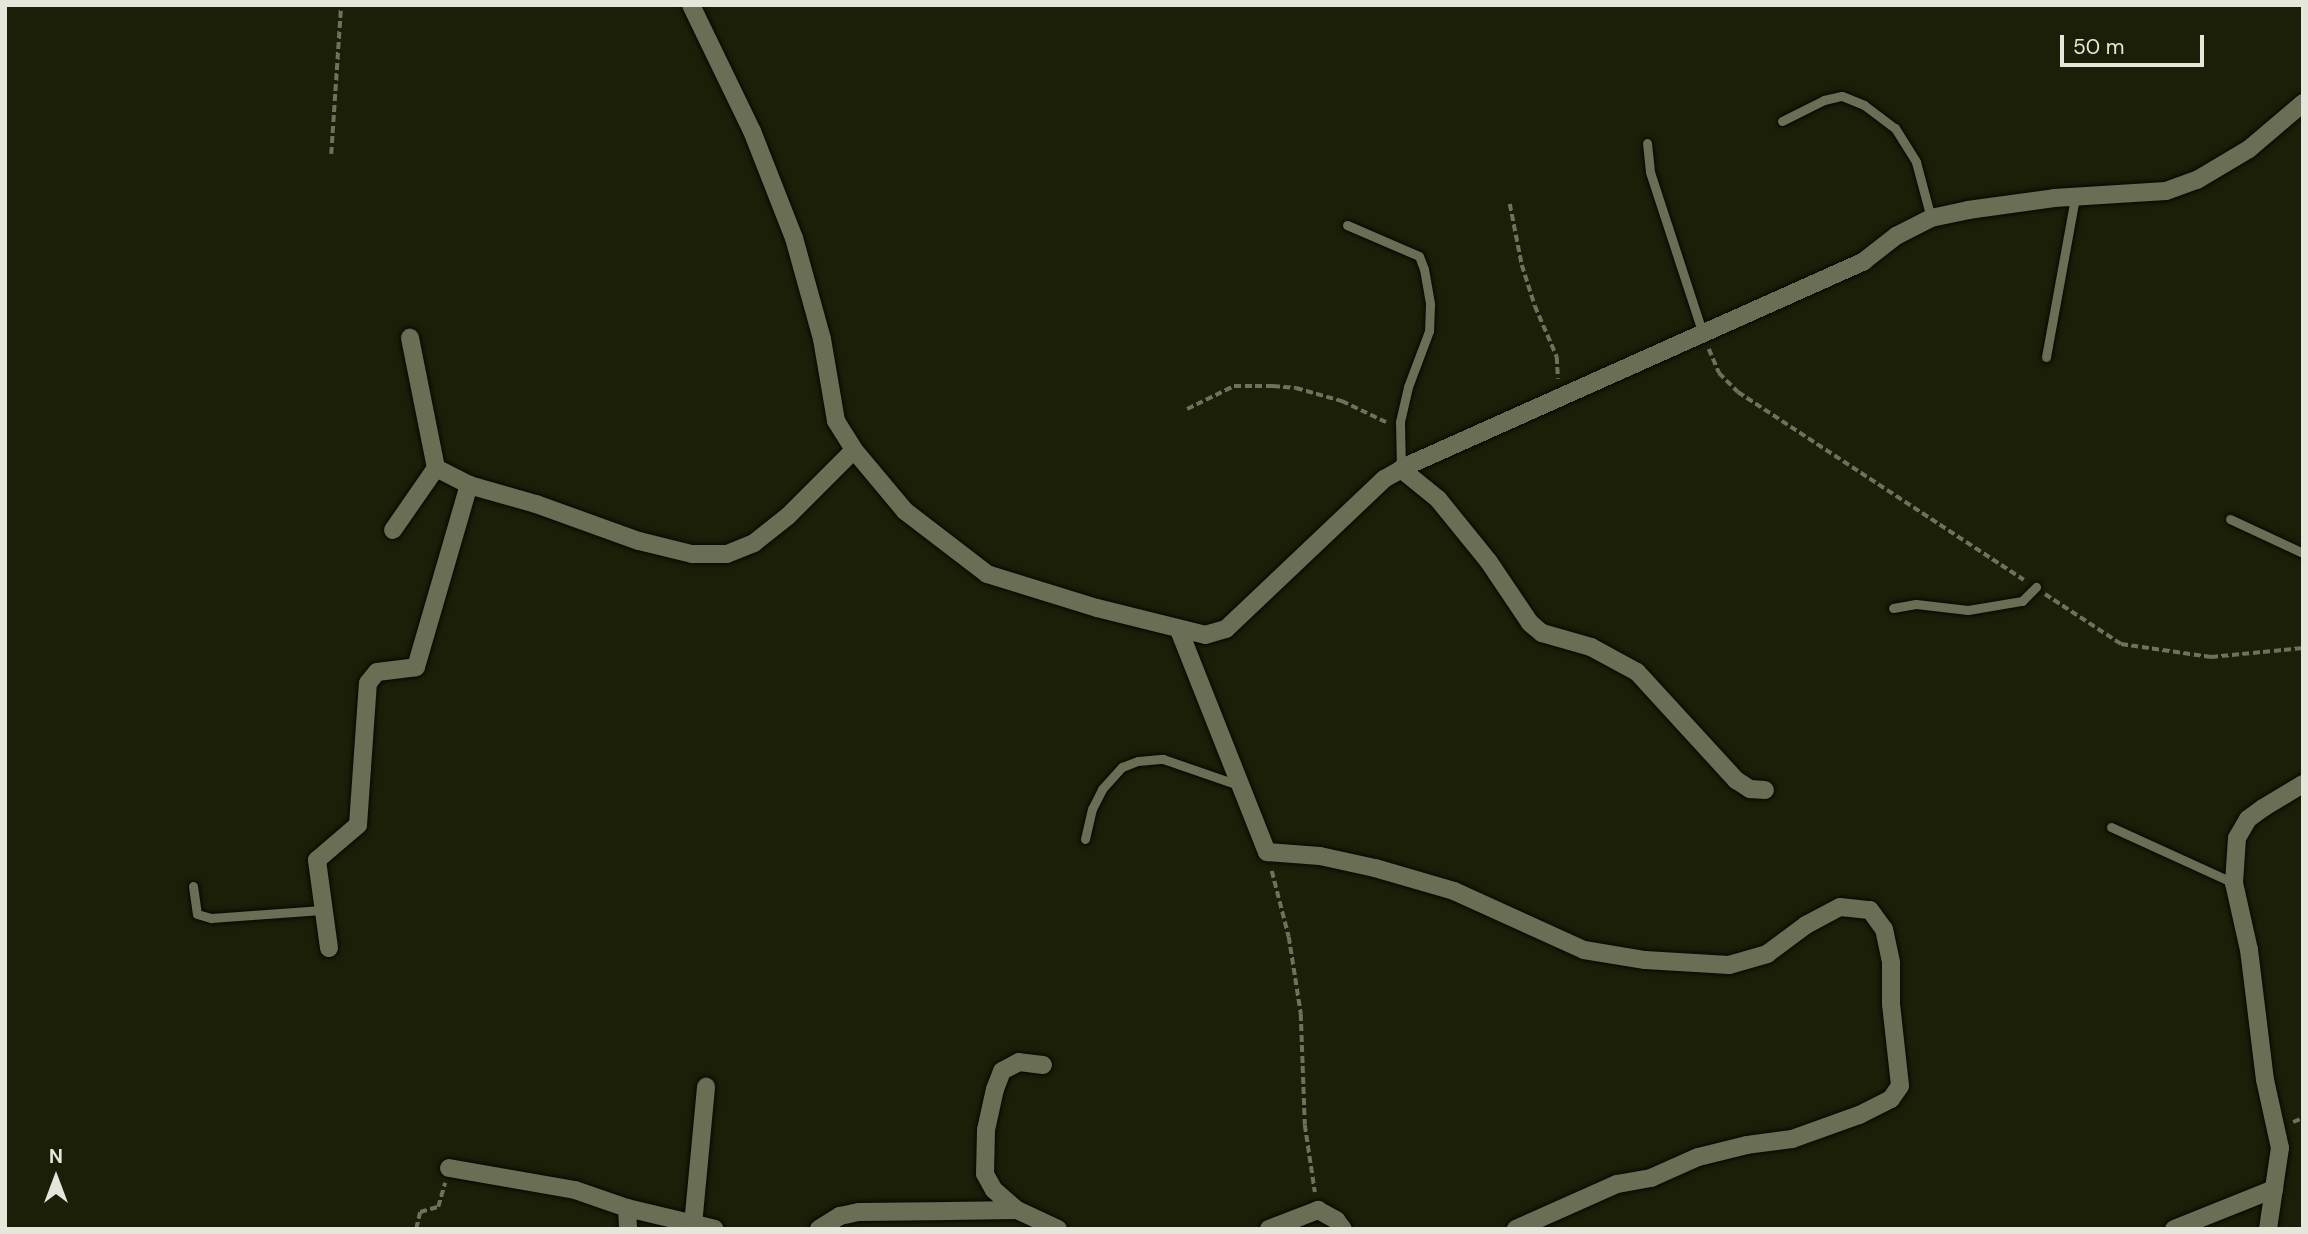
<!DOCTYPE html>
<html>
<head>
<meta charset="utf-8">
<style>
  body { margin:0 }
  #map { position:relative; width:2308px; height:1234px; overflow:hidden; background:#1b1f08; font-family:"DM Sans",sans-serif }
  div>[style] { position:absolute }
  .path>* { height:3.5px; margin-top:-1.75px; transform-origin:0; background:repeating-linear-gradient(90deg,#6d715d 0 7px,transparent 0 10.5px) }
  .roads { filter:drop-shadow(0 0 2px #060800) drop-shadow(0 0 2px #060800) }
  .service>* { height:9px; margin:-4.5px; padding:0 4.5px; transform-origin:4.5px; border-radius:4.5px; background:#696e54 }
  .minor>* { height:18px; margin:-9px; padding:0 9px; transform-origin:9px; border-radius:9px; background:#696e54 }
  span { translate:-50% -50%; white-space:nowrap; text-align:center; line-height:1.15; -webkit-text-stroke:7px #1b1f08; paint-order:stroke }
  .frame { position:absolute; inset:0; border:7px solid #e4e7d9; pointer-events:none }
  .north { position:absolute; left:21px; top:1143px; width:70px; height:70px; -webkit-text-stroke:5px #1b1f08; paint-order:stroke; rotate:0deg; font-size:19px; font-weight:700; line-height:28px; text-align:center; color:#e4e7d9 }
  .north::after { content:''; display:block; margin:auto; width:24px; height:32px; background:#e4e7d9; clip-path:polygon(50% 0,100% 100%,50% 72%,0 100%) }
  .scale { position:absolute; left:2060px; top:35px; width:144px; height:32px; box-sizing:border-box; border:4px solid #e4e7d9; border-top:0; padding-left:9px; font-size:21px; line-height:24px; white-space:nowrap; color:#e4e7d9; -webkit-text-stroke:5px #1b1f08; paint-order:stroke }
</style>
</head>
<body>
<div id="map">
  <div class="path">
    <i style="left:331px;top:154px;width:149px;rotate:-86.2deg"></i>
    <i style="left:1510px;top:204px;width:62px;rotate:78.9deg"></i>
    <i style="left:1522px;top:265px;width:43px;rotate:72.4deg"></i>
    <i style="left:1535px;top:306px;width:56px;rotate:66.7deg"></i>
    <i style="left:1557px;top:357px;width:22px;rotate:87deg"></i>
    <i style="left:1709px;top:349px;width:26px;rotate:67deg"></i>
    <i style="left:1719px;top:373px;width:27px;rotate:45deg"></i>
    <i style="left:1738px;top:392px;width:342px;rotate:33.3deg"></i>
    <i style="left:1187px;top:409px;width:52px;rotate:-26.1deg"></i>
    <i style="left:1234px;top:386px;width:39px"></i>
    <i style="left:1273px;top:386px;width:23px;rotate:5deg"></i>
    <i style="left:1296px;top:388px;width:48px;rotate:15.8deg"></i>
    <i style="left:1342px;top:401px;width:51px;rotate:25.6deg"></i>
    <i style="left:2045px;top:594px;width:91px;rotate:33.3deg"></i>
    <i style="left:2121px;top:644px;width:91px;rotate:8.2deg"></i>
    <i style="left:2211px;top:657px;width:92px;rotate:-5.6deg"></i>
    <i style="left:1272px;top:871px;width:68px;rotate:75.6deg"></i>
    <i style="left:1289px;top:937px;width:78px;rotate:81.1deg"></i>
    <i style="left:1301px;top:1014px;width:111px;rotate:87.9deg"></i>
    <i style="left:1305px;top:1125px;width:68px;rotate:81.5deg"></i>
    <i style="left:2293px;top:1122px;width:11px;rotate:-22deg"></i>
    <i style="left:416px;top:1229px;width:17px;rotate:-77deg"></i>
    <i style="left:420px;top:1212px;width:19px;rotate:-16deg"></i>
    <i style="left:438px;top:1207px;width:25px;rotate:-74deg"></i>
  </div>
  <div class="roads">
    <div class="service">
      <i style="left:1782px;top:121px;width:47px;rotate:-26.6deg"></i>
      <i style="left:1824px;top:100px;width:18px;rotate:-13deg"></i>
      <i style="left:1842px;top:96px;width:24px;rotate:22deg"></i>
      <i style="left:1864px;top:105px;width:39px;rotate:37deg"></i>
      <i style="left:1895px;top:128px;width:40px;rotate:58deg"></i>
      <i style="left:1916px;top:162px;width:58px;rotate:75deg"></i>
      <i style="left:1647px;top:143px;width:29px;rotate:84deg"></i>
      <i style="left:1650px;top:172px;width:170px;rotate:71.9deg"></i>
      <i style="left:1347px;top:225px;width:78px;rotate:23.3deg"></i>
      <i style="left:1419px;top:256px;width:14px;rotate:69deg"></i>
      <i style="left:1424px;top:269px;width:36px;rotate:80deg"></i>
      <i style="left:1430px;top:304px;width:27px;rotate:92deg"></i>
      <i style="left:1429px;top:331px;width:60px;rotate:110.6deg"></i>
      <i style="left:1408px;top:387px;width:36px;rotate:103deg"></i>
      <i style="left:1400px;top:422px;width:47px;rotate:88.8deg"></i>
      <i style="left:2046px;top:357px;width:163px;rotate:-79.7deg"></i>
      <i style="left:2230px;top:519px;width:81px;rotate:25deg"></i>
      <i style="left:1893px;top:608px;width:23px;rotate:-10deg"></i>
      <i style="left:1916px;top:604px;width:52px;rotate:6.6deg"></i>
      <i style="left:1968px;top:610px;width:55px;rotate:-9.5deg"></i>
      <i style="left:2022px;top:601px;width:20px;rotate:-45deg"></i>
      <i style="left:2111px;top:827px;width:135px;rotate:24.5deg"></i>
      <i style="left:1085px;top:839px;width:31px;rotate:-77deg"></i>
      <i style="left:1092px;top:809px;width:22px;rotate:-63deg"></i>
      <i style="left:1102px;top:789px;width:30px;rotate:-48deg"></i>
      <i style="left:1122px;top:767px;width:17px;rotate:-21deg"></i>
      <i style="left:1138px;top:761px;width:25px;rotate:-5deg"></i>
      <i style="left:1163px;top:759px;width:79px;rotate:19.1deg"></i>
      <i style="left:193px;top:886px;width:28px;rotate:82deg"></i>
      <i style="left:197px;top:914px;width:15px;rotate:16deg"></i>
      <i style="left:211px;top:918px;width:111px;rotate:-4.1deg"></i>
    </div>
    <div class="minor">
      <i style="left:691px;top:5px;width:140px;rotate:64.2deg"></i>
      <i style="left:752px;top:131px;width:115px;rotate:68.6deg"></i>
      <i style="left:794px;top:238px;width:105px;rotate:74.5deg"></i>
      <i style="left:822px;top:339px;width:83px;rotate:80.3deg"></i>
      <i style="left:836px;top:421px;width:34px;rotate:58deg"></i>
      <i style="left:854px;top:450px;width:80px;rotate:50.1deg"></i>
      <i style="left:905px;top:511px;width:103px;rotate:37.5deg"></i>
      <i style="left:987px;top:574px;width:115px;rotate:17.2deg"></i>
      <i style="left:1097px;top:608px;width:111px;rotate:14deg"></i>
      <i style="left:1205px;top:635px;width:22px;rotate:-16deg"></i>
      <i style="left:1226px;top:629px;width:218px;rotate:-43.5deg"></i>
      <i style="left:1384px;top:479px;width:31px;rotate:-29deg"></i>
      <i style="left:1411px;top:464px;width:496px;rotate:-24.1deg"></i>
      <i style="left:1864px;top:261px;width:41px;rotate:-38deg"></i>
      <i style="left:1896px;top:236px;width:39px;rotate:-27deg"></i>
      <i style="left:1931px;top:218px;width:38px;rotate:-12deg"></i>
      <i style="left:1968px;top:210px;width:87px;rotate:-7.9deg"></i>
      <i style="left:2054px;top:198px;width:112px;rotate:-3.6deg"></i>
      <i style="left:2166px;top:191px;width:33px;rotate:-20deg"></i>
      <i style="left:2197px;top:180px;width:61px;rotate:-30.8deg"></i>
      <i style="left:2249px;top:149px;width:71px;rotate:-40.4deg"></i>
      <i style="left:436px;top:468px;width:37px;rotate:27deg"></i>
      <i style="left:469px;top:485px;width:70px;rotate:15.8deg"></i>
      <i style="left:536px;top:504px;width:109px;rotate:19.8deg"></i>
      <i style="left:639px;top:541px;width:55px;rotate:13.8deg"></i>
      <i style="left:692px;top:554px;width:35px"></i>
      <i style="left:727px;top:554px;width:29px;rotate:-22deg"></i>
      <i style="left:754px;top:543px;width:43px;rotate:-38.5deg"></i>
      <i style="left:788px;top:516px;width:93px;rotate:-45deg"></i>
      <i style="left:1401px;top:469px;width:48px;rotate:39deg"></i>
      <i style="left:1438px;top:499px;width:81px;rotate:51deg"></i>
      <i style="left:1489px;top:562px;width:73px;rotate:56.1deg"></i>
      <i style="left:1530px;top:623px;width:16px;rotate:40deg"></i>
      <i style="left:1542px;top:633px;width:51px;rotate:15.9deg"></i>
      <i style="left:1591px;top:647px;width:52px;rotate:28.5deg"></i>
      <i style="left:1637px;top:672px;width:147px;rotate:47.5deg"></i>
      <i style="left:1736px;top:780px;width:17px;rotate:33deg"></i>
      <i style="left:1750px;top:789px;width:15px;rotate:4deg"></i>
      <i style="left:393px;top:530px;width:75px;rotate:-55.3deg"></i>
      <i style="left:436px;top:468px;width:133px;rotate:-101.3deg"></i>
      <i style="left:1179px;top:630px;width:239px;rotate:68.4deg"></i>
      <i style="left:1267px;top:852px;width:53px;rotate:4.3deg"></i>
      <i style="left:1320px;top:856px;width:56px;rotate:12.3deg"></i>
      <i style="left:1375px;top:868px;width:82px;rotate:16.2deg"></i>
      <i style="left:1454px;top:891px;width:143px;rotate:24.4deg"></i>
      <i style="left:1584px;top:950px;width:62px;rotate:9.3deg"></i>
      <i style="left:1645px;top:960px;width:84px;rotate:3.4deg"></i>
      <i style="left:1729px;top:965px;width:40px;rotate:-16deg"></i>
      <i style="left:1767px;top:954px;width:49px;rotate:-36.6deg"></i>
      <i style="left:1806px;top:925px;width:38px;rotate:-28deg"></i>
      <i style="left:1840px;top:907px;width:30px;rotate:6deg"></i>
      <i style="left:1870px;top:910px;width:24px;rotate:54deg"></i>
      <i style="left:1884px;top:929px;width:35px;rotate:78deg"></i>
      <i style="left:1891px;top:963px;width:41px;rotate:90deg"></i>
      <i style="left:1891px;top:1004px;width:82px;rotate:83.7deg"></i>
      <i style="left:1900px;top:1086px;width:16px;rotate:125deg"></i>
      <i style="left:1891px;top:1099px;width:36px;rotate:153deg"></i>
      <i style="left:1859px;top:1115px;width:71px;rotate:160.3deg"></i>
      <i style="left:1792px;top:1139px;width:45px;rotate:172.4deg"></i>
      <i style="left:1747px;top:1145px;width:50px;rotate:166.2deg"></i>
      <i style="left:1698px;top:1157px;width:51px;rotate:155.9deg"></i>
      <i style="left:1651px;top:1178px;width:35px;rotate:170deg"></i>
      <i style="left:1617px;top:1184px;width:111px;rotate:156deg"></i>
      <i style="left:329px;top:948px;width:89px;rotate:-97.8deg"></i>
      <i style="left:317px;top:860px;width:54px;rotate:-40.5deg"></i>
      <i style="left:358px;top:825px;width:142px;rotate:-86deg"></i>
      <i style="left:368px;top:683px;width:14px;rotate:-51deg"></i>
      <i style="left:377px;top:672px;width:39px;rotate:-7deg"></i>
      <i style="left:416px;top:667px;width:190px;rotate:-73.8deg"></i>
      <i style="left:1043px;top:1065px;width:24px;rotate:-173deg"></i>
      <i style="left:1019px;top:1062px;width:19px;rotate:152deg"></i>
      <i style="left:1002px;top:1071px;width:19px;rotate:111deg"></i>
      <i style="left:995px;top:1089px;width:42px;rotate:102.4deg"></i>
      <i style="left:986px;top:1130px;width:44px;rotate:91.3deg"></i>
      <i style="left:985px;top:1174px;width:18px;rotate:61deg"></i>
      <i style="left:994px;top:1190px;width:30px;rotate:41deg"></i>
      <i style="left:1017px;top:1210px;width:45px;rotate:24.9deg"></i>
      <i style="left:449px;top:1168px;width:128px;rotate:9.9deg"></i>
      <i style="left:575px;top:1190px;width:55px;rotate:19.1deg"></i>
      <i style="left:627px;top:1208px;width:90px;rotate:13.4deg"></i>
      <i style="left:627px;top:1208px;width:21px;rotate:87deg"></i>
      <i style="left:693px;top:1225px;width:139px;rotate:-84.6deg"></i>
      <i style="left:819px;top:1229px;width:25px;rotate:-32deg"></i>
      <i style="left:840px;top:1216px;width:19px;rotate:-12deg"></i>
      <i style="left:859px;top:1212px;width:158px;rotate:-0.7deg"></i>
      <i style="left:1269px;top:1229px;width:53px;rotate:-21.2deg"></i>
      <i style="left:1318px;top:1210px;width:21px;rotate:29deg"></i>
      <i style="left:1336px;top:1220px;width:11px;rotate:52deg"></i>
      <i style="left:2174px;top:1229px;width:108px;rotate:-21.8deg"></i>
      <i style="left:2268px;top:1229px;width:82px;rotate:-81.6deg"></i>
      <i style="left:2280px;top:1148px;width:70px;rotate:-102.4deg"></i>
      <i style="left:2265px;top:1080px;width:131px;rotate:-97deg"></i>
      <i style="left:2249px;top:950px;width:69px;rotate:-102.6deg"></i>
      <i style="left:2234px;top:883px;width:45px;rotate:-86.2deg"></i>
      <i style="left:2237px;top:838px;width:22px;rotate:-60deg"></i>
      <i style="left:2248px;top:819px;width:19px;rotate:-36deg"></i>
      <i style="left:2263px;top:808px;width:47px;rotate:-31deg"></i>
    </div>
  </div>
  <div class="frame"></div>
  <div class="north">N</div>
  <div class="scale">50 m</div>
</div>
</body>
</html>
